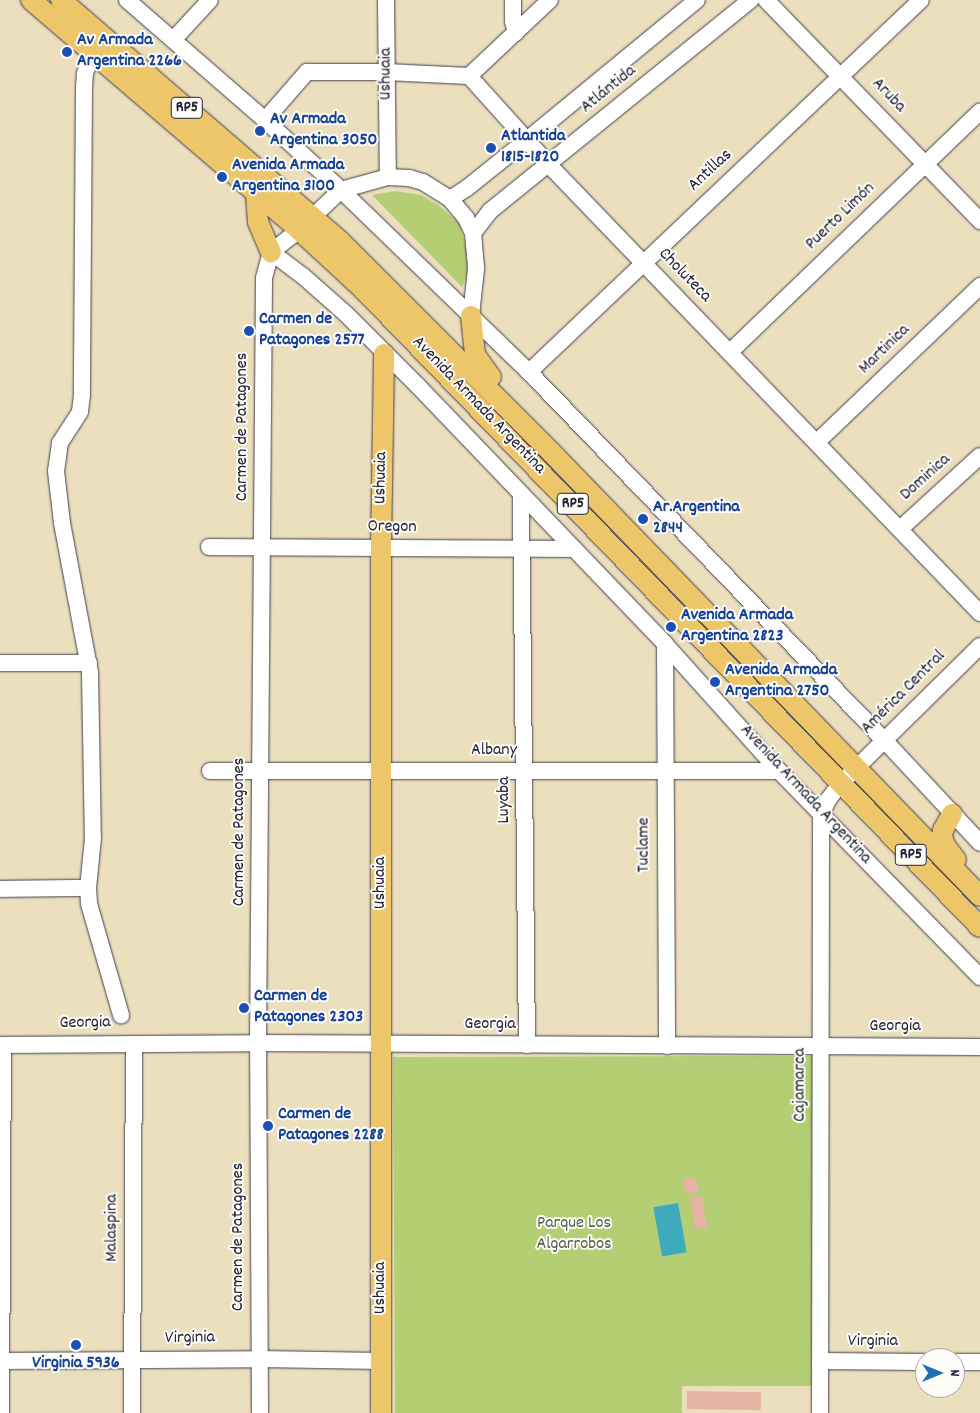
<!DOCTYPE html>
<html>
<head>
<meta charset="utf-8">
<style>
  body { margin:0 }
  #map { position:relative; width:980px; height:1413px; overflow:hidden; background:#ecdfbd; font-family:Dekko,sans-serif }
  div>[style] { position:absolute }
  .green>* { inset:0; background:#b4ce74 }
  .water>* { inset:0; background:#3eabbd; transform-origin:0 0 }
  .building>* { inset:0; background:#e5b3a4; transform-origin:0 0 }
  .roads { filter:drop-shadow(0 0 1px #403e4e) drop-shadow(0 0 1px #403e4e) }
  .minor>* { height:16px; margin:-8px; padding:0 8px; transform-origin:8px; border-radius:8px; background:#fff }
  .major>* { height:20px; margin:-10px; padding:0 10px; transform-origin:10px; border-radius:10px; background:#ecc669 }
  .dots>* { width:14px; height:14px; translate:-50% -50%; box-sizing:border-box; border:2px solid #fdfcf7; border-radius:50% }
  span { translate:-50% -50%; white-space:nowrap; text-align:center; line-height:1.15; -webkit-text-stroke:4px #fdfcf7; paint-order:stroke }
  .shield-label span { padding:1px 4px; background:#fdfcf7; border:1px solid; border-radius:4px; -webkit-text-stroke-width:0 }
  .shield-label { font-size:16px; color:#22223b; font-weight:700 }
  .transit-label { font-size:18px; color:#164399; font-weight:700 }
  .left { translate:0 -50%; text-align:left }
  .street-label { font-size:18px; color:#22223b }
  .park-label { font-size:18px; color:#555e4f }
  .north { position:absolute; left:915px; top:1348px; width:50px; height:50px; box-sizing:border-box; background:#fdfcf7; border:1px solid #a5a5ac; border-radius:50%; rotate:90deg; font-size:14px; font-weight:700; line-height:20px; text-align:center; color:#22223b }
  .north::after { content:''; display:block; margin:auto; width:18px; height:22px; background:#1f6fb2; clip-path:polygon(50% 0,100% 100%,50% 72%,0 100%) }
</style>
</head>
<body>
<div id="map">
  <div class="green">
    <i style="clip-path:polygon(396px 191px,421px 195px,438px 205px,459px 223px,467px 249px,469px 271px,462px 287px,372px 195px)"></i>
    <i style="clip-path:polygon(815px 1056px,816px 1386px,682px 1386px,682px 1413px,395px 1413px,393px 1057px)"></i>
  </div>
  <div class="water">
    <i style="left:678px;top:1203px;width:50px;height:25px;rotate:80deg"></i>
  </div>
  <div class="building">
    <i style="left:696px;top:1177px;width:15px;height:13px;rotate:79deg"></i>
    <i style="left:701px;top:1195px;width:33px;height:12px;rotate:78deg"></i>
    <i style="left:687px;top:1391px;width:74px;height:18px;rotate:1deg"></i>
  </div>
  <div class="roads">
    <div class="minor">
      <i style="left:127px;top:0;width:183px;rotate:41deg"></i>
      <i style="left:265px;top:120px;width:103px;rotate:42.6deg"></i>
      <i style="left:341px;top:190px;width:262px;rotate:44.1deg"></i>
      <i style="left:529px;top:372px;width:513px;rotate:46.03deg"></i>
      <i style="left:885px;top:741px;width:139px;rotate:47deg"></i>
      <i style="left:386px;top:0;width:177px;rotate:89.4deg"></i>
      <i style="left:513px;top:0;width:21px;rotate:90deg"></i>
      <i style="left:513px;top:21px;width:12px;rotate:76deg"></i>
      <i style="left:766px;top:0;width:308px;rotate:45.9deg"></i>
      <i style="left:173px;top:40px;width:54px;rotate:-47.2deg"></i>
      <i style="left:92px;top:54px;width:20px;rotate:110deg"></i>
      <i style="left:85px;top:73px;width:15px;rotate:94deg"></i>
      <i style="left:84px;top:88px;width:307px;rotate:90.4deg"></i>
      <i style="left:82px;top:395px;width:17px;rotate:97deg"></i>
      <i style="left:80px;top:412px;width:37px;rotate:123deg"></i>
      <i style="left:60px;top:443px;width:28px;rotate:98deg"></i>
      <i style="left:56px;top:471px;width:52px;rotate:83.4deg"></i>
      <i style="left:62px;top:523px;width:153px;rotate:79.4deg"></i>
      <i style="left:90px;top:673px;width:165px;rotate:89deg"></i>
      <i style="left:93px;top:838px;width:50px;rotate:95.7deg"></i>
      <i style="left:88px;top:888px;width:16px;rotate:86deg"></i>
      <i style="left:89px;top:904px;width:116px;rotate:73.9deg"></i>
      <i style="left:469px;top:76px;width:111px;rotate:-43.2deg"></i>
      <i style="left:265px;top:120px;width:64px;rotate:-48.8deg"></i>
      <i style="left:307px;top:72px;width:79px"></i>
      <i style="left:386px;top:72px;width:83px;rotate:2.8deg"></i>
      <i style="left:469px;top:76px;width:120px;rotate:48deg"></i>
      <i style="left:549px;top:165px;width:622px;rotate:46.11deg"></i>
      <i style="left:450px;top:199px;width:20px;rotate:-33deg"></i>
      <i style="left:467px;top:188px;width:77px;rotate:-38.7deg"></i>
      <i style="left:527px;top:140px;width:220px;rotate:-39.5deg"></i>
      <i style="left:473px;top:233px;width:28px;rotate:-52deg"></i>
      <i style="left:490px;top:211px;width:336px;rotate:-39deg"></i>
      <i style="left:271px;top:252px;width:40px;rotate:37deg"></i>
      <i style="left:303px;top:276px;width:57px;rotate:41.5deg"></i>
      <i style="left:346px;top:314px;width:102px;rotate:45deg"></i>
      <i style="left:418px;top:386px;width:357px;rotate:46.2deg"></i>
      <i style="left:665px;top:644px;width:171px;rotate:48.1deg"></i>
      <i style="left:779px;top:771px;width:288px;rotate:45.7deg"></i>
      <i style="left:271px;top:252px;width:36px;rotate:-38deg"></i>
      <i style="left:299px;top:230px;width:58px;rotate:-43.6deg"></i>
      <i style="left:341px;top:190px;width:49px;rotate:-15.5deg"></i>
      <i style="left:388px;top:177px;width:21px;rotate:3deg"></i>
      <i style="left:409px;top:178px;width:15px;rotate:16deg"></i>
      <i style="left:423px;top:182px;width:32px;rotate:32deg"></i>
      <i style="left:450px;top:199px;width:25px;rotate:50deg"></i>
      <i style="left:466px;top:218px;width:17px;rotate:65deg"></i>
      <i style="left:473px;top:233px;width:36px;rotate:85deg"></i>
      <i style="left:476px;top:269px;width:47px;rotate:96.1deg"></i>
      <i style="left:730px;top:352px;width:347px;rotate:-43.9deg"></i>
      <i style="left:529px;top:372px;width:540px;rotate:-43.5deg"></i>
      <i style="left:817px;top:442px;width:226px;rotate:-43.7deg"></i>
      <i style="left:521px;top:494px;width:551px;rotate:89.38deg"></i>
      <i style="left:900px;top:529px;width:108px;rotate:-42.4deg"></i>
      <i style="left:209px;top:547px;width:365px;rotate:0.3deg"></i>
      <i style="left:665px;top:644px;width:402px;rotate:89.7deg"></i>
      <i style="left:0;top:663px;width:89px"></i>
      <i style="left:210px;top:771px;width:569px"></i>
      <i style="left:0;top:889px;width:88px;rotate:-0.7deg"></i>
      <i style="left:0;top:1045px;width:258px;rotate:-0.4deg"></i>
      <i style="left:258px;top:1043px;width:722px;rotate:0.32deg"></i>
      <i style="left:0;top:1361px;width:260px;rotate:-0.4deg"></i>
      <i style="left:260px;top:1359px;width:121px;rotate:0.9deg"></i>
      <i style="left:820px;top:1361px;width:105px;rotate:0.5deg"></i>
      <i style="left:955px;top:1362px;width:25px"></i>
      <i style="left:1px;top:1413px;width:368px;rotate:-89.7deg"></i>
      <i style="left:132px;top:1413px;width:369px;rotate:-89.7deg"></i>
      <i style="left:260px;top:1413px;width:370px;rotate:-90.3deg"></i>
      <i style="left:258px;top:1043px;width:765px;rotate:-89.55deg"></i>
      <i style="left:264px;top:278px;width:27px;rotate:-75deg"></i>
      <i style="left:820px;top:1413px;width:598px;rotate:-89.9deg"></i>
      <i style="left:821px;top:815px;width:17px;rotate:-65deg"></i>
      <i style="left:828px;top:800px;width:21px;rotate:-53deg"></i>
      <i style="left:841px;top:783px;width:195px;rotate:-44.6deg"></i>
    </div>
    <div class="major">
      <i style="left:31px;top:0;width:353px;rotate:40.6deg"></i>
      <i style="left:299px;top:230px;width:88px;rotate:42.7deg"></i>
      <i style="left:364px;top:290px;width:886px;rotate:45.96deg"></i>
      <i style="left:61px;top:0;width:367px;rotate:40.8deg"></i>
      <i style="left:339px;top:240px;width:300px;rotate:45deg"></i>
      <i style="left:551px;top:452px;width:617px;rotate:45.98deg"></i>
      <i style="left:256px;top:194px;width:28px;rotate:86deg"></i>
      <i style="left:258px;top:222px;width:33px;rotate:67deg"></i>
      <i style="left:471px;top:316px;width:39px;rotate:84deg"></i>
      <i style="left:475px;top:355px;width:27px;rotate:54deg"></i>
      <i style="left:952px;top:814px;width:18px;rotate:119deg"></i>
      <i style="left:943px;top:830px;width:8px;rotate:97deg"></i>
      <i style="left:942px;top:838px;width:10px;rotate:66deg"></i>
      <i style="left:946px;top:847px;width:16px;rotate:52deg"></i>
      <i style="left:381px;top:1413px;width:865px;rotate:-90deg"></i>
      <i style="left:381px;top:548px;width:194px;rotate:-89.1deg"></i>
    </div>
  </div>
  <div class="dots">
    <i style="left:67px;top:52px;background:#1a4fb4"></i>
    <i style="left:260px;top:131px;background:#1a4fb4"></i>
    <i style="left:491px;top:148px;background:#1a4fb4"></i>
    <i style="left:222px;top:177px;background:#1a4fb4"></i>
    <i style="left:249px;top:331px;background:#1a4fb4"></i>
    <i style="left:643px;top:519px;background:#1a4fb4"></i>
    <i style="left:671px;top:627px;background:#1a4fb4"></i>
    <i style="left:715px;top:682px;background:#1a4fb4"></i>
    <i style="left:244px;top:1008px;background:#1a4fb4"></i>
    <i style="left:268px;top:1126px;background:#1a4fb4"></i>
    <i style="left:76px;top:1345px;background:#1a4fb4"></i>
  </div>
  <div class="shield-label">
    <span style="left:187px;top:108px">RP5</span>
    <span style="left:573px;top:504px">RP5</span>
    <span style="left:911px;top:855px">RP5</span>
  </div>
  <div class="transit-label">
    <span class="left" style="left:77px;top:52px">Av Armada<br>Argentina 2266</span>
    <span class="left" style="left:270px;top:131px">Av Armada<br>Argentina 3050</span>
    <span class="left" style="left:501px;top:148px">Atlantida<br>1815-1820</span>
    <span class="left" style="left:232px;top:177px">Avenida Armada<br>Argentina 3100</span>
    <span class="left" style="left:259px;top:331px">Carmen de<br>Patagones 2577</span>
    <span class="left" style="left:653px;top:519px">Ar.Argentina<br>2844</span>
    <span class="left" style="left:681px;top:627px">Avenida Armada<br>Argentina 2823</span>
    <span class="left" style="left:725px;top:682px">Avenida Armada<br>Argentina 2750</span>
    <span class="left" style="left:254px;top:1008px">Carmen de<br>Patagones 2303</span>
    <span class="left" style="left:278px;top:1126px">Carmen de<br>Patagones 2288</span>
    <span style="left:76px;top:1364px">Virginia 5936</span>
  </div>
  <div class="street-label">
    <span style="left:387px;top:74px;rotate:-90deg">Ushuaia</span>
    <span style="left:609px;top:90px;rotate:-39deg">Atlántida</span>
    <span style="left:888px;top:96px;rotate:46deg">Aruba</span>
    <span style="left:711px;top:171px;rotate:-43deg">Antillas</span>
    <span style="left:841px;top:217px;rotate:-44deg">Puerto Limón</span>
    <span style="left:684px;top:276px;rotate:46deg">Choluteca</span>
    <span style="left:885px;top:350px;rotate:-44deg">Martinica</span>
    <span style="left:478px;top:406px;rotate:46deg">Avenida Armada Argentina</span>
    <span style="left:243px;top:427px;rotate:-90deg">Carmen de Patagones</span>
    <span style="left:382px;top:478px;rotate:-89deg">Ushuaia</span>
    <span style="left:926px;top:478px;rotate:-42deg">Dominica</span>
    <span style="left:392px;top:528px;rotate:1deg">Oregon</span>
    <span style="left:904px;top:693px;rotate:-45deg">América Central</span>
    <span style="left:494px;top:751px">Albany</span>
    <span style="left:805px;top:795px;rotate:47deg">Avenida Armada Argentina</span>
    <span style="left:505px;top:800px;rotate:-90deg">Luyaba</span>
    <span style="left:240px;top:832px;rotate:-90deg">Carmen de Patagones</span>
    <span style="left:645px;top:845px;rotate:-90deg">Tuclame</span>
    <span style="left:381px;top:883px;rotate:-90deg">Ushuaia</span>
    <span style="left:85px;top:1024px;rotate:-1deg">Georgia</span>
    <span style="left:490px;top:1025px">Georgia</span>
    <span style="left:895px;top:1027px">Georgia</span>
    <span style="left:801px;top:1085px;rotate:-90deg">Cajamarca</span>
    <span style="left:113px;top:1228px;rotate:-90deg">Malaspina</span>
    <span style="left:239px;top:1237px;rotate:-90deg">Carmen de Patagones</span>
    <span style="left:381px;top:1288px;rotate:-90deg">Ushuaia</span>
    <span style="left:190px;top:1339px;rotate:-1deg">Virginia</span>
    <span style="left:873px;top:1342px">Virginia</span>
  </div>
  <div class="park-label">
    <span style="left:574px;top:1235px">Parque Los<br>Algarrobos</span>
  </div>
  <div class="north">N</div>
</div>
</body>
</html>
